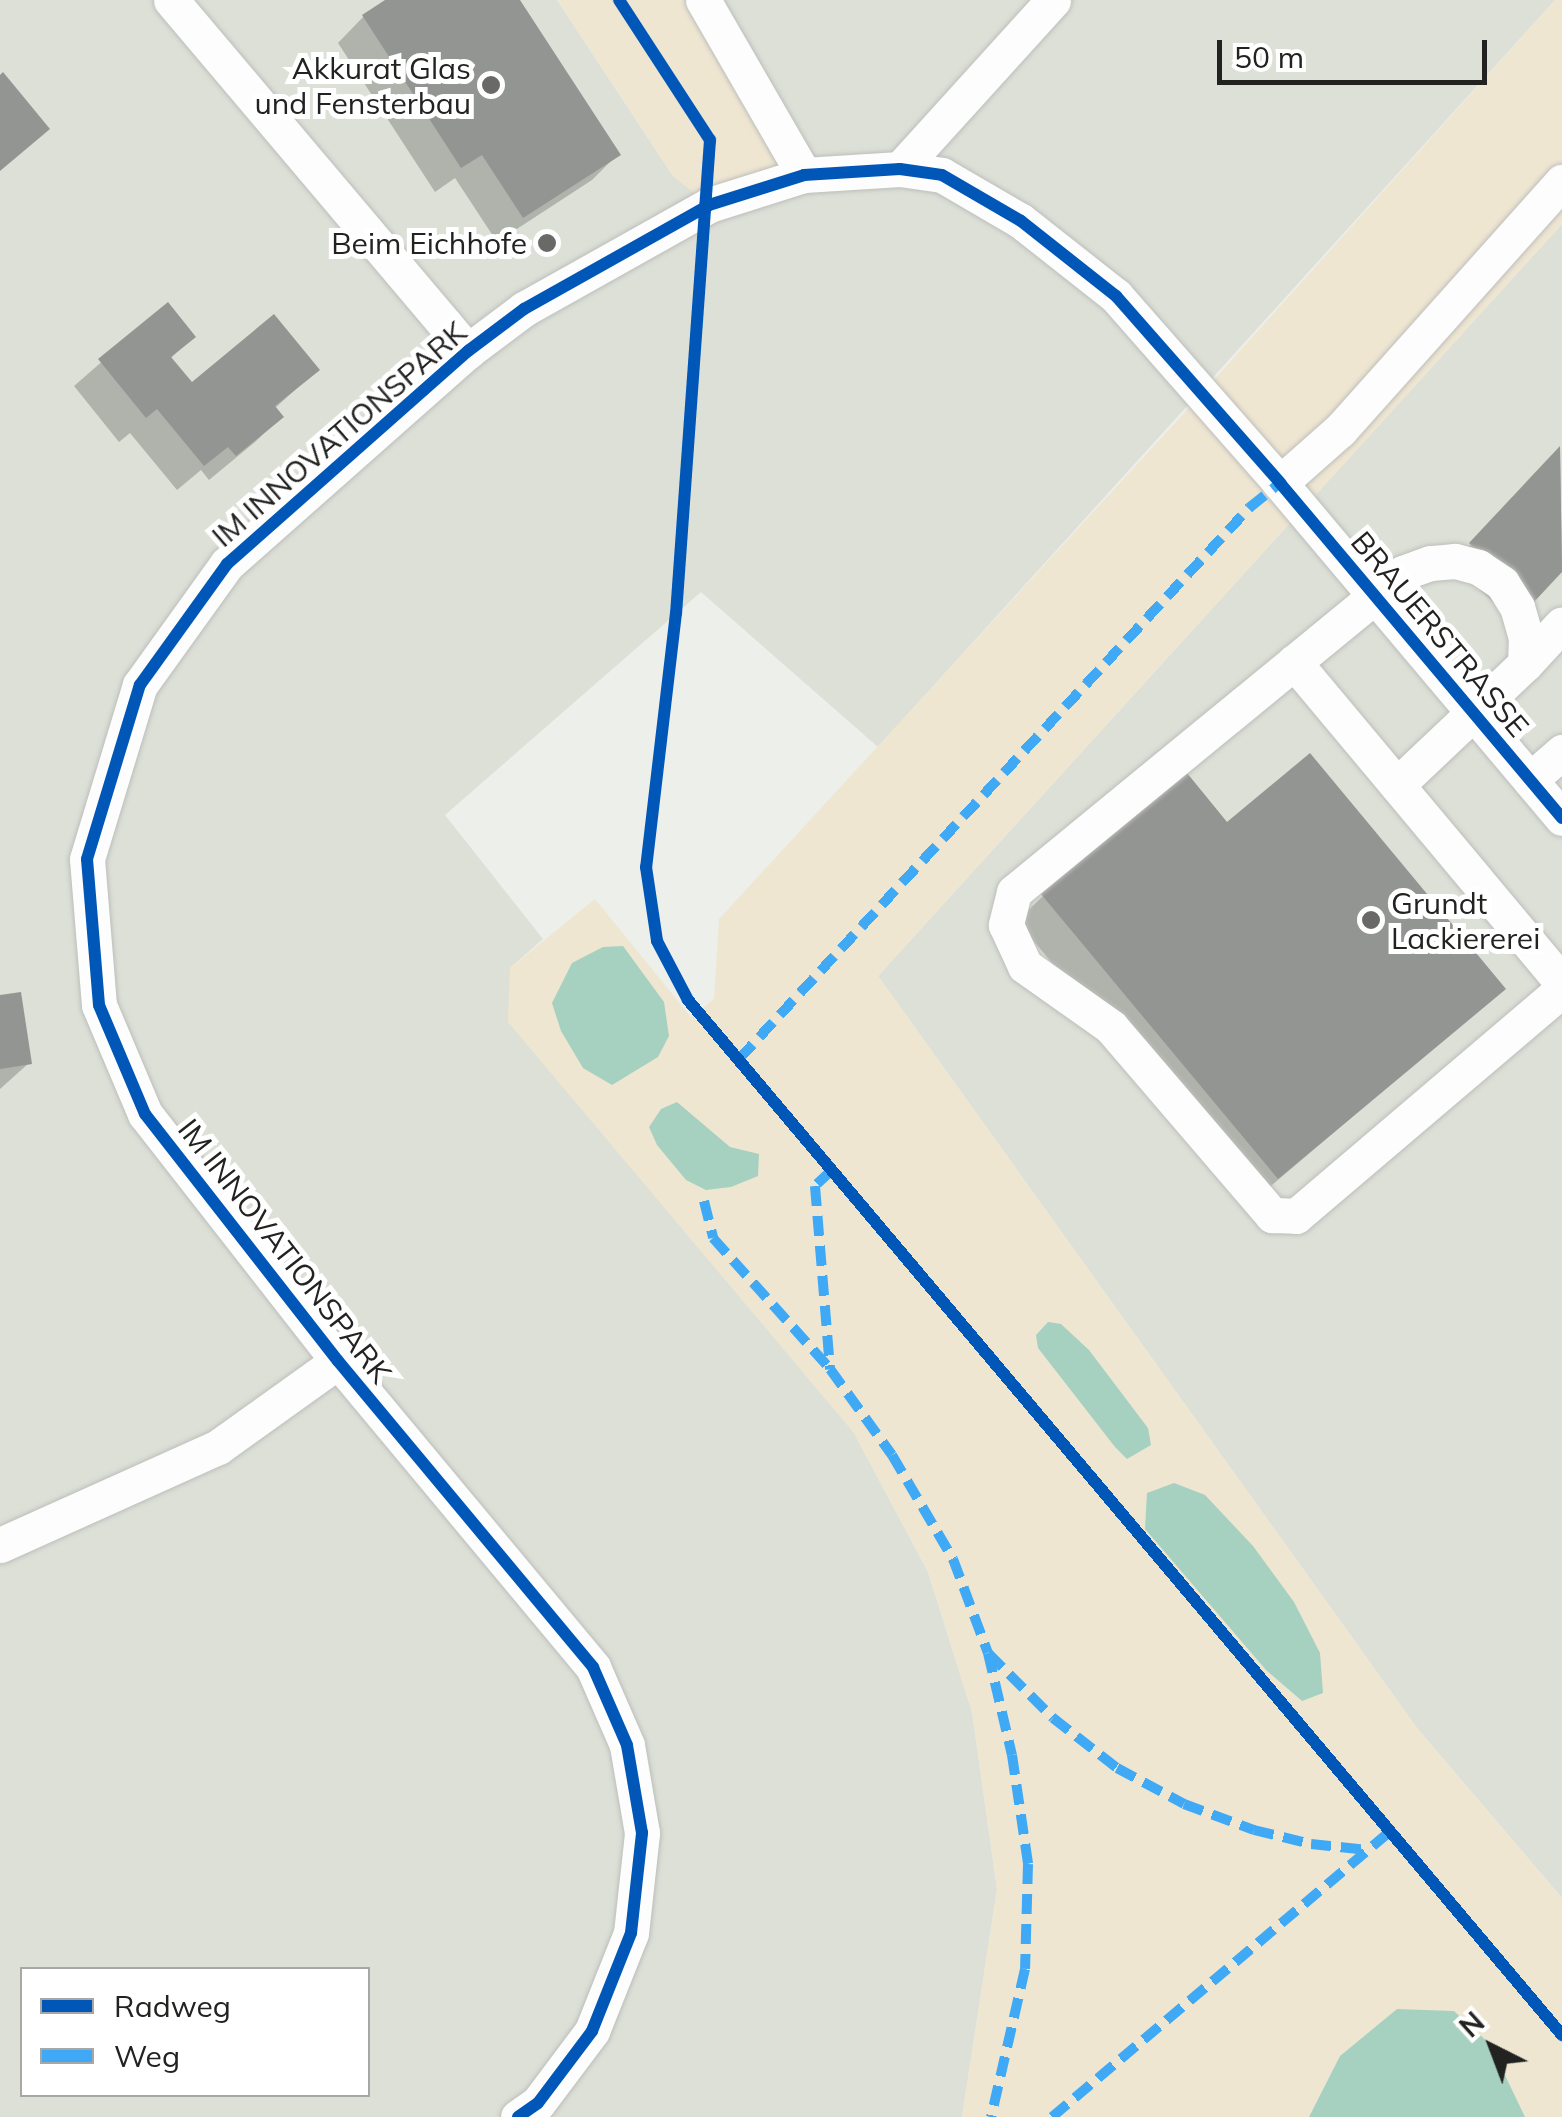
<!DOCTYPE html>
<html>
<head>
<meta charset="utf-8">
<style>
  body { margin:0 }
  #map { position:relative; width:1562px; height:2117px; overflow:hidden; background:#edefeb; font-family:Mulish,sans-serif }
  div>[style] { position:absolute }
  .built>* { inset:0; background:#dce0d7 }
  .green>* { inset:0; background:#efe6d2 }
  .water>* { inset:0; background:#a6d0bf }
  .shadow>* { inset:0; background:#0003 }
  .building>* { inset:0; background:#939592 }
  .roads { filter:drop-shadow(0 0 2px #bdbebb) drop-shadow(0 0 2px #bdbebb) }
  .minor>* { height:35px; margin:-17.5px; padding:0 17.5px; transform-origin:17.5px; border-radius:17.5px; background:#fcfdfc }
  .quiet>* { height:10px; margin-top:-5px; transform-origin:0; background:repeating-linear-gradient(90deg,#3fa9f5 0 20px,transparent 0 30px) }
  .cycleway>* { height:12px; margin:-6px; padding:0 6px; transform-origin:6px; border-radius:6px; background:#0057b8 }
  .dots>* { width:28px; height:28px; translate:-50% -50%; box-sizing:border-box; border:5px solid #fff; border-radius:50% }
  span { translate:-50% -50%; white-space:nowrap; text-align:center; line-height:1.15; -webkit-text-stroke:10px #fff; paint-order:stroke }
  .poi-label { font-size:30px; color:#222321 }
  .right { translate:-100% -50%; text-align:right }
  .left { translate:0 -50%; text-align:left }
  .street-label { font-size:30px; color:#222321 }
  .legend { position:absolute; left:20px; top:1967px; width:350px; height:130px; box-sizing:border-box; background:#fff; border:2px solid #a7a7a6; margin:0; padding:12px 18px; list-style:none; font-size:30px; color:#222321 }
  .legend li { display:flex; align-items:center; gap:20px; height:50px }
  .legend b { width:50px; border:2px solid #a7a7a6 }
  .north { position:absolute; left:1442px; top:1997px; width:100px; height:100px; -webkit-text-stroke:8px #fff; paint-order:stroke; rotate:318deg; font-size:28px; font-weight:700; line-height:40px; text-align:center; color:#222321 }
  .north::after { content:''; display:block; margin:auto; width:35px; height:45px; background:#222321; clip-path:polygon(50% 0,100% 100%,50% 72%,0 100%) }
  .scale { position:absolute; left:1217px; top:40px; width:270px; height:45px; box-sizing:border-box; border:5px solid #222321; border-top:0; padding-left:12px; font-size:30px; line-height:35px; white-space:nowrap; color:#222321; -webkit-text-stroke:8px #fff; paint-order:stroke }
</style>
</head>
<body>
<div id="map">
  <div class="built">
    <i style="clip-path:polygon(evenodd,0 0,557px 0,673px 176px,804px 174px,684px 0,1555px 0,878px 747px,701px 592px,445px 815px,543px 939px,510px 968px,854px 1433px,928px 1572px,972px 1712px,997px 1889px,962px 2117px,0 2117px,0 0,22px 1970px,368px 1970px,368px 2094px,22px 2094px,22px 1970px)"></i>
    <i style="clip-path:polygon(1562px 224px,1562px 1898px,1417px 1728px,878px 976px)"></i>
  </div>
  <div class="green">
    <i style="clip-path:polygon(557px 0,684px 0,804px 175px,709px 205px,673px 176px)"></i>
    <i style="clip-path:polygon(evenodd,1555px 0,1562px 0,1562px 224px,878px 976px,1417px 1728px,1562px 1898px,1562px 2117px,1525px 2117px,1520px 2112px,1490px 2044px,1454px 2011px,1397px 2009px,1340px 2056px,1309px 2117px,962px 2117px,997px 1889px,972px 1712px,928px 1572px,854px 1433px,508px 1022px,510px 968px,595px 899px,691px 1017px,714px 999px,719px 919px,1185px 412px,1555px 0,1062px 1325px,1089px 1350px,1148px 1428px,1127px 1459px,1068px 1383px,1062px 1325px,1555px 0,1145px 1529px,1302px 1701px,1266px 1670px,1145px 1529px)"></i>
  </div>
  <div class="water">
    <i style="clip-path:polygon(623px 946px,664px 1002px,669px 1036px,658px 1057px,612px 1085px,583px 1068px,561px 1031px,552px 1003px,572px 963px,603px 947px)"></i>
    <i style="clip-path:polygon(677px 1102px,730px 1147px,759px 1154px,758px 1176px,731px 1187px,706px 1190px,686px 1180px,657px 1145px,649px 1127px,661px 1109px)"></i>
    <i style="clip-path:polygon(1048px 1322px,1061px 1324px,1089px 1350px,1148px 1428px,1151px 1445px,1127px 1459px,1115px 1447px,1038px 1348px,1036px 1335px)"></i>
    <i style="clip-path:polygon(1174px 1483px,1205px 1495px,1253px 1546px,1294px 1602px,1320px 1653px,1323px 1693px,1302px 1701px,1266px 1670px,1145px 1529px,1147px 1493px)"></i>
    <i style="clip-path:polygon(1397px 2009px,1454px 2011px,1490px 2044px,1525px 2117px,1309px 2117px,1340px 2056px)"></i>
  </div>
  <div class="shadow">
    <i style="clip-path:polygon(390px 0,517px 0,618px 154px,592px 180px,497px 242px,455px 178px,435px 192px,338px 43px,363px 17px)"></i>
    <i style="clip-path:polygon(167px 305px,193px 336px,170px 359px,191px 385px,317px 370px,274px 409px,281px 417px,255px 442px,209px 480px,201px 470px,177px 490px,130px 433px,119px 442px,74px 386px)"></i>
    <i style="clip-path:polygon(1560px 450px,1562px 568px,1512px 620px,1452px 564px)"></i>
    <i style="clip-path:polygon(1227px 826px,1503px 989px,1251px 1203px,1017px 921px,1043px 896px)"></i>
    <i style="clip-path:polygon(0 998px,29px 1063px,0 1089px)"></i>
  </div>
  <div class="building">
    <i style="clip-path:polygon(385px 0,520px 0,621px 155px,523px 218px,482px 155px,461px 168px,362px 15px)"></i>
    <i style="clip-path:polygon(3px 72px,50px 129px,0 171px,0 75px)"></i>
    <i style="clip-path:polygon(168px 302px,196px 337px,171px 357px,192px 382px,274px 314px,320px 370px,275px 406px,284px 417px,236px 456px,228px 447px,204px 466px,157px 409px,146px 418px,98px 359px)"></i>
    <i style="clip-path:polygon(1560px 446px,1562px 572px,1533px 603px,1469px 543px)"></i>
    <i style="clip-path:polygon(1310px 753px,1506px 989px,1278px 1179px,1041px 894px,1187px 773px,1227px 822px)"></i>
    <i style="clip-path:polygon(21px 992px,32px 1064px,0 1069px,0 995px)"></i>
  </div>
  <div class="roads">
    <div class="minor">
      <i style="left:171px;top:0;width:460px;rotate:49.8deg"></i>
      <i style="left:703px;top:0;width:202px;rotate:60deg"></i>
      <i style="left:900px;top:169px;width:228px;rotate:-47.8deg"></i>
      <i style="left:1280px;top:483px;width:80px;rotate:-41.5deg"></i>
      <i style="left:1340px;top:430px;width:333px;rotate:-48.2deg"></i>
      <i style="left:1294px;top:662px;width:418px;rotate:50.1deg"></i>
      <i style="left:1525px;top:664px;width:54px;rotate:-47.2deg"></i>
      <i style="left:1530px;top:780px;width:43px;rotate:-41.2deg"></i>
      <i style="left:1397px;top:785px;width:176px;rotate:-43.4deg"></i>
      <i style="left:1525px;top:664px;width:26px;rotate:-88deg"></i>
      <i style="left:1526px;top:638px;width:32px;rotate:-106deg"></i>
      <i style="left:1517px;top:607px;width:28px;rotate:-122deg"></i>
      <i style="left:1502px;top:583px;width:29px;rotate:-146deg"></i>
      <i style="left:1478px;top:567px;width:24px;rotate:-165deg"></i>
      <i style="left:1455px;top:561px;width:25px;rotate:175deg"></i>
      <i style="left:1430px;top:563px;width:29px;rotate:160deg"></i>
      <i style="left:1403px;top:573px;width:503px;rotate:140.65deg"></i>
      <i style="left:1014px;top:892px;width:34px;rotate:104deg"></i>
      <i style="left:1006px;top:925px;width:45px;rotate:65.1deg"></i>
      <i style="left:1025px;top:966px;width:105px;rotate:35.3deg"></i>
      <i style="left:1111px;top:1027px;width:248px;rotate:49.4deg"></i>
      <i style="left:1272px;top:1215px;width:24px;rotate:2deg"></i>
      <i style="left:1296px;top:1216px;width:349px;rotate:-40.4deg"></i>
      <i style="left:0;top:1545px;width:239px;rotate:-24.2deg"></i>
      <i style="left:218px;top:1447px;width:148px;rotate:-35.6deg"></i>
      <i style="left:518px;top:2117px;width:24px;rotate:-35deg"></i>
      <i style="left:538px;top:2103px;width:90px;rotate:-53.1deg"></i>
      <i style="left:592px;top:2031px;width:105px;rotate:-68.3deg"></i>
      <i style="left:631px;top:1933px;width:101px;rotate:-83.7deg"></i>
      <i style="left:642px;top:1833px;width:89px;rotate:-99.7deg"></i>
      <i style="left:627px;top:1745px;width:85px;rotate:-113.6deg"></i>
      <i style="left:593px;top:1667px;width:398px;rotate:-129.8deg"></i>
      <i style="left:338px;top:1361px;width:313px;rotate:-128deg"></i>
      <i style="left:145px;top:1114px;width:118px;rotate:-112.9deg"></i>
      <i style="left:99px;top:1005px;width:146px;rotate:-94.7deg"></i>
      <i style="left:87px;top:859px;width:182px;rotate:-73.1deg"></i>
      <i style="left:140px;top:685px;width:149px;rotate:-54.3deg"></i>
      <i style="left:227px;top:564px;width:322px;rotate:-41.5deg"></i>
      <i style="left:468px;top:351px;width:70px;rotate:-36.9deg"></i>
      <i style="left:524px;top:309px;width:212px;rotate:-29.3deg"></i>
      <i style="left:709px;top:205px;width:100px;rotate:-17.5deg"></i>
      <i style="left:804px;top:175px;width:96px;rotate:-3.6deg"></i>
      <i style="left:900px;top:169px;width:42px;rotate:8.1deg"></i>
      <i style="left:942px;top:175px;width:91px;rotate:30.2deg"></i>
      <i style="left:1021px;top:221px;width:121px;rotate:38.3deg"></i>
      <i style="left:1116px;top:296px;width:249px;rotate:48.7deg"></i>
      <i style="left:1280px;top:483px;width:438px;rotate:49.9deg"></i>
    </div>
  </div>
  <div class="quiet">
    <i style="left:739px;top:1059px;width:751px;rotate:-47.21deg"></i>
    <i style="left:1249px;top:508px;width:40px;rotate:-39deg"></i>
    <i style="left:832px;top:1170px;width:23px;rotate:137deg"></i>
    <i style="left:815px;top:1186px;width:184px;rotate:85.3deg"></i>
    <i style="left:830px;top:1369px;width:106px;rotate:54.2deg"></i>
    <i style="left:892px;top:1455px;width:121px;rotate:59.6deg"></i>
    <i style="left:953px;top:1559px;width:100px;rotate:69.6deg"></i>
    <i style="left:988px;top:1653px;width:105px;rotate:76.8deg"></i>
    <i style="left:1012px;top:1755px;width:110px;rotate:81.6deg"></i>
    <i style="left:1028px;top:1864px;width:105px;rotate:91.6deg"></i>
    <i style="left:1025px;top:1969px;width:152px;rotate:102.9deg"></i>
    <i style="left:704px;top:1201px;width:38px;rotate:76deg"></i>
    <i style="left:713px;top:1238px;width:176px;rotate:48.2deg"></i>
    <i style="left:988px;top:1653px;width:92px;rotate:45deg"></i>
    <i style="left:1053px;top:1718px;width:81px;rotate:38deg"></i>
    <i style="left:1117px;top:1768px;width:76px;rotate:28.2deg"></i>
    <i style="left:1184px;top:1804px;width:75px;rotate:20.4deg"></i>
    <i style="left:1254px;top:1830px;width:59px;rotate:13.8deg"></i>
    <i style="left:1311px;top:1844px;width:57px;rotate:6deg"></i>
    <i style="left:1052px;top:2117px;width:443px;rotate:-40.2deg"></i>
  </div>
  <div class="cycleway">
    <i style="left:619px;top:0;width:167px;rotate:57deg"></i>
    <i style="left:710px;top:140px;width:474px;rotate:94.1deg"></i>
    <i style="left:676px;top:613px;width:256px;rotate:96.7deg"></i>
    <i style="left:646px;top:867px;width:75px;rotate:81.5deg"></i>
    <i style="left:657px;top:941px;width:67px;rotate:62.3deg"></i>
    <i style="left:688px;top:1000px;width:1355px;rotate:49.82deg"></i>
    <i style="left:518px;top:2117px;width:24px;rotate:-35deg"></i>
    <i style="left:538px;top:2103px;width:90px;rotate:-53.1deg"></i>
    <i style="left:592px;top:2031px;width:105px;rotate:-68.3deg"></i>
    <i style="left:631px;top:1933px;width:101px;rotate:-83.7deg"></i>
    <i style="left:642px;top:1833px;width:89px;rotate:-99.7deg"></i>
    <i style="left:627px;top:1745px;width:85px;rotate:-113.6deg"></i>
    <i style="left:593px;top:1667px;width:398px;rotate:-129.8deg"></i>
    <i style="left:338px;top:1361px;width:313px;rotate:-128deg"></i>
    <i style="left:145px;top:1114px;width:118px;rotate:-112.9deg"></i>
    <i style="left:99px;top:1005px;width:146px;rotate:-94.7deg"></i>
    <i style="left:87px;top:859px;width:182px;rotate:-73.1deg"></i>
    <i style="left:140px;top:685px;width:149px;rotate:-54.3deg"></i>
    <i style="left:227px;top:564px;width:322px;rotate:-41.5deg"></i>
    <i style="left:468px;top:351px;width:70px;rotate:-36.9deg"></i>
    <i style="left:524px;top:309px;width:212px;rotate:-29.3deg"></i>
    <i style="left:709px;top:205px;width:100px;rotate:-17.5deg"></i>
    <i style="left:804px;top:175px;width:96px;rotate:-3.6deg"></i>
    <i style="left:900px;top:169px;width:42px;rotate:8.1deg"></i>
    <i style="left:942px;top:175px;width:91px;rotate:30.2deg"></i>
    <i style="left:1021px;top:221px;width:121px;rotate:38.3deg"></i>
    <i style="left:1116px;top:296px;width:249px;rotate:48.7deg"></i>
    <i style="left:1280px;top:483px;width:438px;rotate:49.9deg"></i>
  </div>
  <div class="dots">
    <i style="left:491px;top:85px;background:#696a68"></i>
    <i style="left:547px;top:243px;background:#696a68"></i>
    <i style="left:1371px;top:920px;background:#696a68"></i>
  </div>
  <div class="poi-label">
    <span class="right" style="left:471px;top:85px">Akkurat Glas<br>und Fensterbau</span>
    <span class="right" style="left:527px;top:243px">Beim Eichhofe</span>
    <span class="left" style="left:1391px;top:920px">Grundt<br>Lackiererei</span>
  </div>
  <div class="street-label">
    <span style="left:339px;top:434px;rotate:-41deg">IM INNOVATIONSPARK</span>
    <span style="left:1440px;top:634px;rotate:50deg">BRAUERSTRASSE</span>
    <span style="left:285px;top:1251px;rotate:52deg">IM INNOVATIONSPARK</span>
  </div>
  <ul class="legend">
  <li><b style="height:12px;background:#0057b8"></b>Radweg</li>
  <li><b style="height:12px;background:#3fa9f5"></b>Weg</li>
  </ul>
  <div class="north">N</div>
  <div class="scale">50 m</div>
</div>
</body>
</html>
